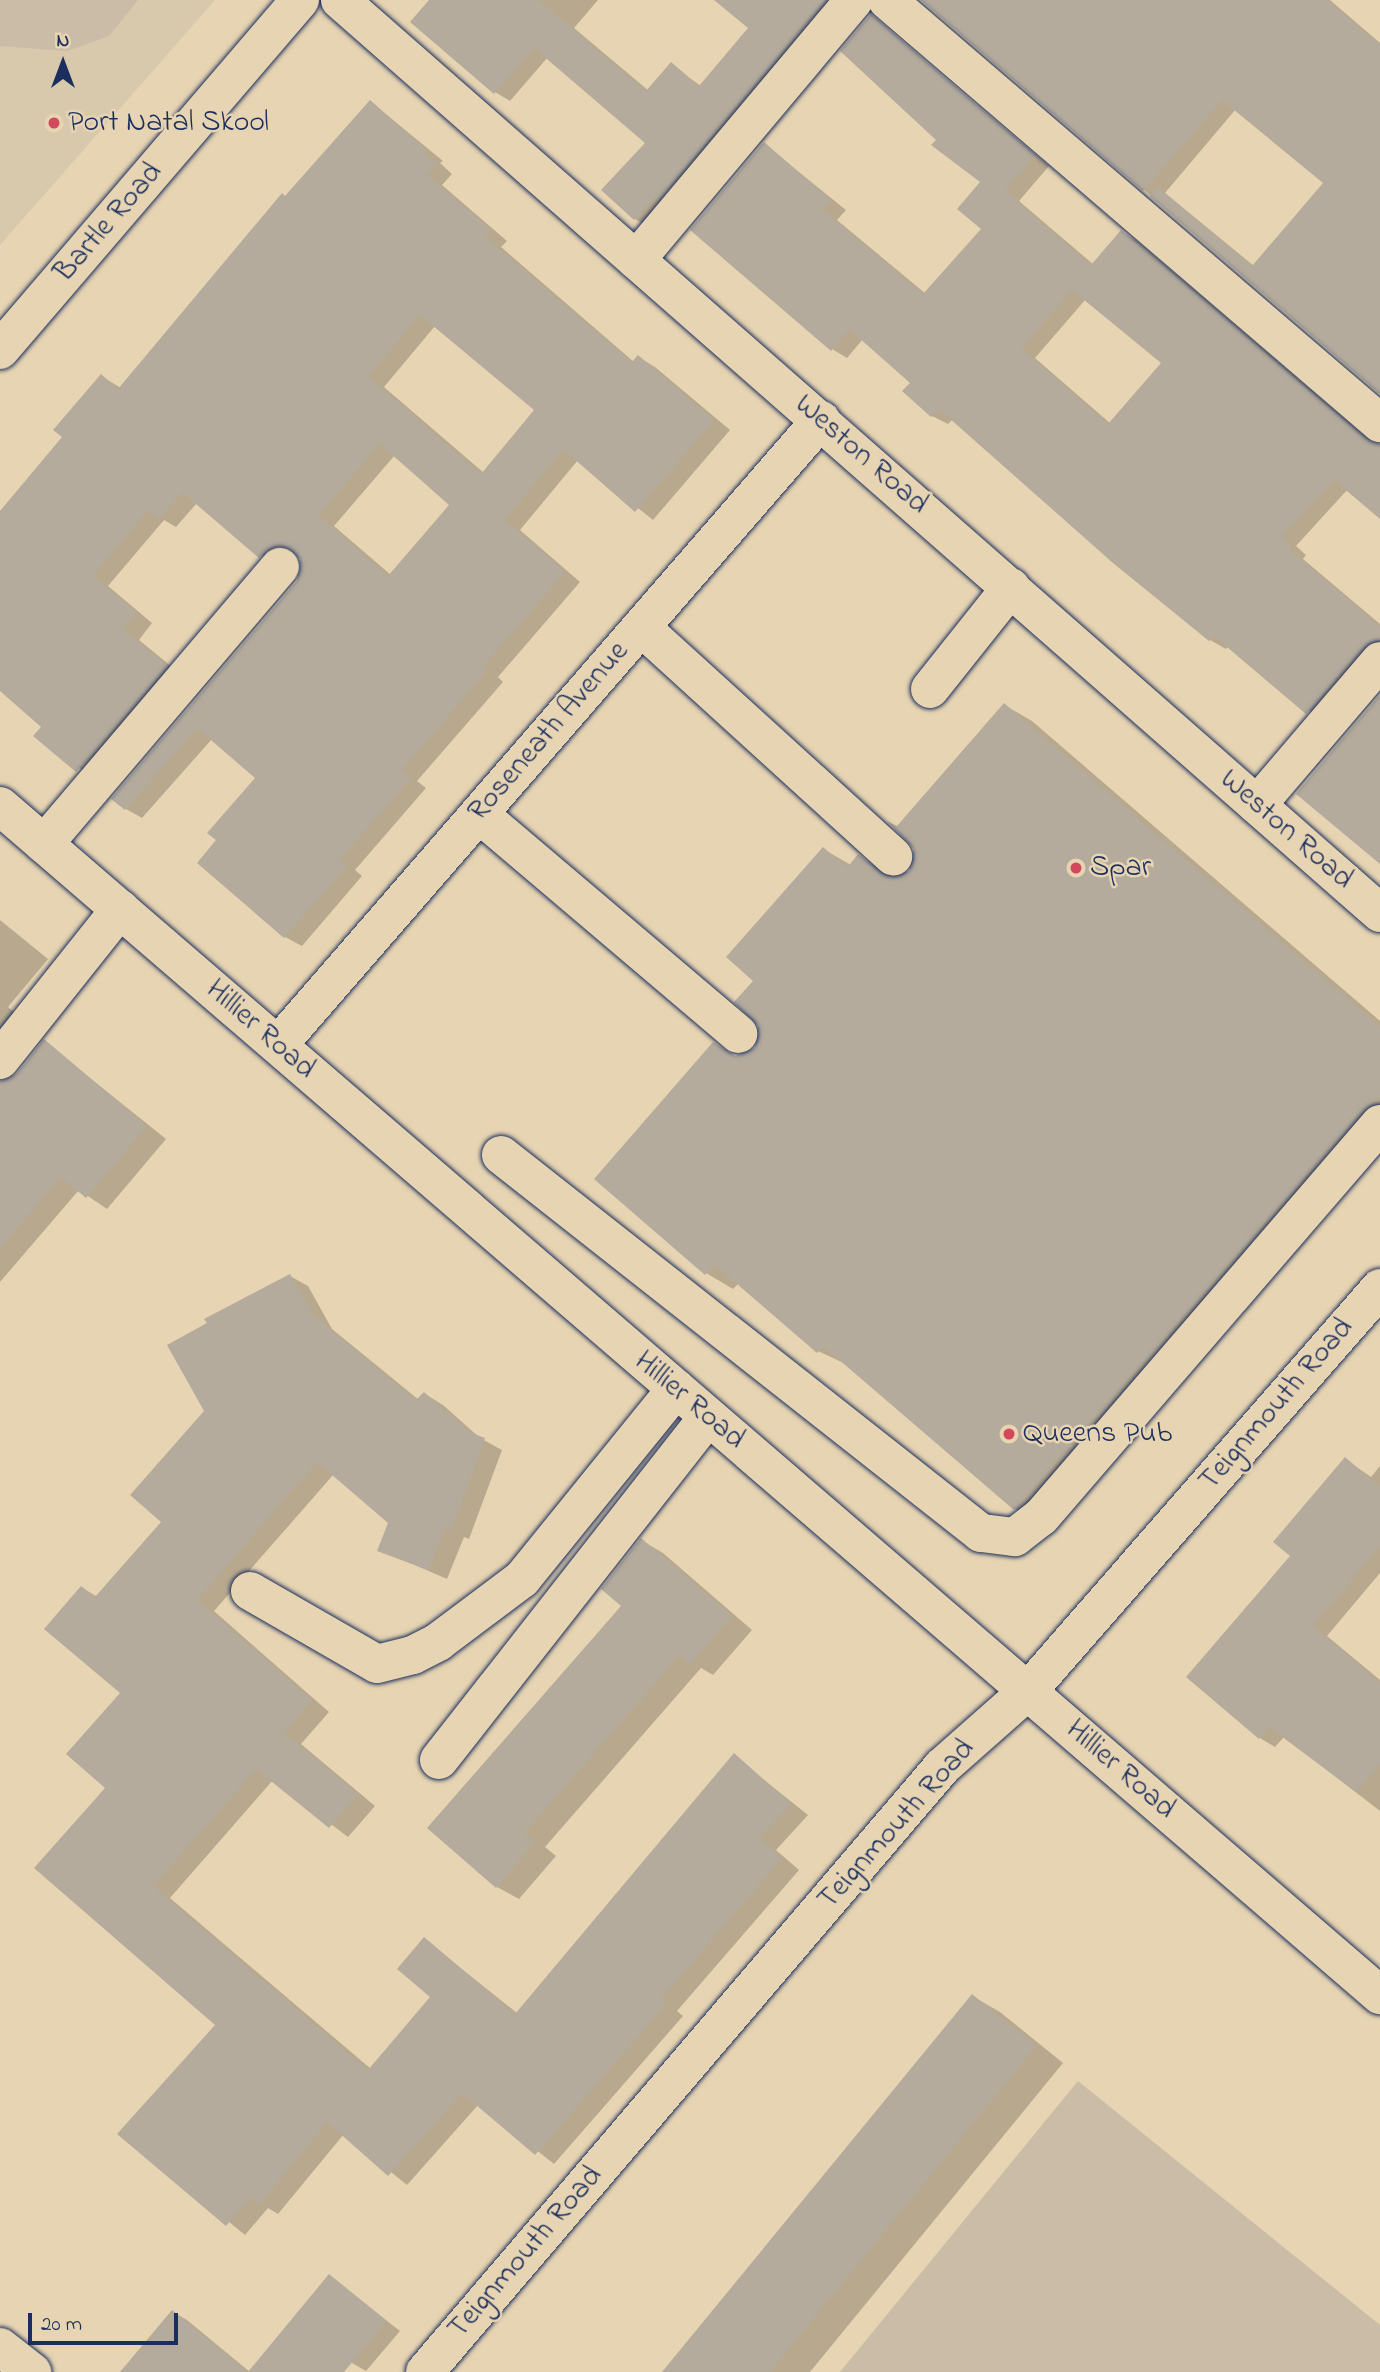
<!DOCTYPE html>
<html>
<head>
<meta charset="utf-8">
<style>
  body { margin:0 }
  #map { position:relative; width:1380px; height:2372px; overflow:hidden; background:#e7d4b2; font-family:"Indie Flower",sans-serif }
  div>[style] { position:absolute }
  .built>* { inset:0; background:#d8c8ac }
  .green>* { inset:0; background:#cabca6 }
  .shadow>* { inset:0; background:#0003 }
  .building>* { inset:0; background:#b4ab9d }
  .roads { filter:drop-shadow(0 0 2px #1b2f5e) drop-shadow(0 0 2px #1b2f5e) }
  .minor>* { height:38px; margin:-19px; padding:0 19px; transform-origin:19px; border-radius:19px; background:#e7d4b2 }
  .dots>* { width:19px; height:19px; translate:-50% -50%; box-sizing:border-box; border:4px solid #e7d4b2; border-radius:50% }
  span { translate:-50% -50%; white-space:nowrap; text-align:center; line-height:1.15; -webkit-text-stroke:5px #e7d4b2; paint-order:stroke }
  .poi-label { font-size:30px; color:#1b2f5e }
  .left { translate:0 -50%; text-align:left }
  .street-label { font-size:30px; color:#1b2f5e }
  .north { position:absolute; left:28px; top:28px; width:70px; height:70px; -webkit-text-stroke:5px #e7d4b2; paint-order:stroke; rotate:0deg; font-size:19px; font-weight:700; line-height:28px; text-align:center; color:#1b2f5e }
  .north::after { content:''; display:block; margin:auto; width:24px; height:32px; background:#1b2f5e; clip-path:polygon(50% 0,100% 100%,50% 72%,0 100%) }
  .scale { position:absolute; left:28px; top:2313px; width:150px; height:32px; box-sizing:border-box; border:4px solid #1b2f5e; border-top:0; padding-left:9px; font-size:21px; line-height:24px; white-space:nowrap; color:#1b2f5e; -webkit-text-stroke:5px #e7d4b2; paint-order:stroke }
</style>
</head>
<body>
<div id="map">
  <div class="built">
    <i style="clip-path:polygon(0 0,215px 0,0 245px)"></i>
  </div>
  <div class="green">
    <i style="clip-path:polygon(0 0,138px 0,109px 36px,67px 51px,0 46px)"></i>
    <i style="clip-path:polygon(1078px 2081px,1380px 2325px,1380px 2372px,840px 2372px)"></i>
  </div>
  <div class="shadow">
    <i style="clip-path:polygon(432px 0,598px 0,574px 28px,649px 91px,671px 65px,701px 86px,751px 28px,717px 0,851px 0,650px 228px,635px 219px,648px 143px,548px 57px,510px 101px,495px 92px)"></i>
    <i style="clip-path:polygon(evenodd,923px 0,1330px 0,1380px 43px,1380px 392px,923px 0,1236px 109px,1325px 183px,1254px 266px,1165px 193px,1236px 109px)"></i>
    <i style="clip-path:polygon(evenodd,871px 16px,1049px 166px,1019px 201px,1094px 265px,1122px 232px,1137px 241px,1372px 442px,1380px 444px,1380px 517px,1348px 489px,1296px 546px,1306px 555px,1303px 559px,1380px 624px,1380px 654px,1322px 721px,1228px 646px,1226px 649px,1210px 640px,953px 419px,948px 424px,932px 416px,905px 391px,912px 383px,863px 339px,847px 358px,832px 349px,764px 144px,846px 210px,837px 220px,926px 294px,983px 229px,983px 182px,938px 140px,871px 16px,1086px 299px,1164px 363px,1111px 424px,1035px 358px,1086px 299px)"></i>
    <i style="clip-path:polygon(evenodd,371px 102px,443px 161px,440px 163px,452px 174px,442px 185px,507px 241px,501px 247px,634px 362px,638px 357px,655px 367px,730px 430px,653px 520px,578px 460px,520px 530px,580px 582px,498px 677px,503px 682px,417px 781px,426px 788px,355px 870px,362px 876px,302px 946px,285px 937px,218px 840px,258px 777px,212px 739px,142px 818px,126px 809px,298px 582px,300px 556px,291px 555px,277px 566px,197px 503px,176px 527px,164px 520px,108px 586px,152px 623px,139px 640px,183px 676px,96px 778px,79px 768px,44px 727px,0 689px,0 513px,64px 437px,101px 376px,121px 388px,371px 102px,435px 326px,536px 410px,484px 473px,384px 387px,435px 326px,371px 102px,395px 455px,451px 505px,391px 575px,334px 526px,395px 455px)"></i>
    <i style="clip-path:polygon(1004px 705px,1032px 721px,1380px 1021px,1380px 1143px,1043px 1525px,1015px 1509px,848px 1365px,818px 1351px,739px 1283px,733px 1289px,706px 1273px,736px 1057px,757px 1049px,760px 1025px,823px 849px,851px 865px,859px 856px,893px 877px,910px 873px,915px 848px,897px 828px)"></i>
    <i style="clip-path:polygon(0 920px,48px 959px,8px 1007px,25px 1021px,0 1055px)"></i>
    <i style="clip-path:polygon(45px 1042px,166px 1139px,107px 1209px,79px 1190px,0 1282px,0 1081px,9px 1082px)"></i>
    <i style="clip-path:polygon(290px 1276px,308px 1286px,332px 1329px,419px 1400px,425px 1394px,443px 1405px,480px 1438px,502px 1450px,469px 1539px,464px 1537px,447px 1579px,380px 1550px,390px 1523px,334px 1474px,214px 1611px,329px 1712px,301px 1744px,375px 1806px,348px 1837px,273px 1780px,170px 1898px,371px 2069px,433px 1997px,424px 1939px,517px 2013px,734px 1756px,808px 1815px,776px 1850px,799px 1870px,677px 2011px,683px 2016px,554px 2164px,479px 2104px,407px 2185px,344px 2134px,278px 2214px,268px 2208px,245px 2235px,120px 2133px,217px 2025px,108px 1788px,122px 1693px,82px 1588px,98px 1597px,164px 1522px,206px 1412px)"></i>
    <i style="clip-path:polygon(1345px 1459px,1371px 1477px,1380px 1466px,1380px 1573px,1327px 1636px,1380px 1680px,1380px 1811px,1284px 1737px,1275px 1747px,1260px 1738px,1292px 1556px)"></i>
    <i style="clip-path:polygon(641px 1540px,663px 1553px,752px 1630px,713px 1675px,701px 1668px,545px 1847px,556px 1856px,519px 1899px,497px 1887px,624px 1606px)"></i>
    <i style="clip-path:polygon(972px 1996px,1000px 2012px,1063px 2063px,810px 2372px,665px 2372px)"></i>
    <i style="clip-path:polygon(329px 2276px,400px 2331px,366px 2371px,352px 2363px)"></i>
    <i style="clip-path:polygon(173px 2312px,187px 2320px,250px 2372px,122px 2372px)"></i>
  </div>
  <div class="building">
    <i style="clip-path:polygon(429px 0,538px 0,646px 91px,671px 62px,699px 86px,748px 28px,714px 0,825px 0,657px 201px,654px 199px,634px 220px,601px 190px,645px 143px,534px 48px,494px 94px,410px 22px)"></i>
    <i style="clip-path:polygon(921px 0,1327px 0,1380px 45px,1380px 394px,1150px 196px,1158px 187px,1252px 266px,1323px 183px,1222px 100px,1143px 191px)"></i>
    <i style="clip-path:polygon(evenodd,871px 14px,1035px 156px,1005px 191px,1091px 265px,1121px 230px,1366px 440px,1380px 444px,1380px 519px,1334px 480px,1282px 536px,1292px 545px,1289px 549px,1380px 627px,1380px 640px,1363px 647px,1306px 714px,1214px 636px,1209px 641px,1113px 563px,939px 409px,931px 417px,902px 391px,910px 383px,849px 329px,831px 351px,690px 230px,764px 142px,831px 200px,823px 210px,923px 294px,981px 229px,957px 209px,980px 182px,931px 145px,936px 140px,840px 51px,871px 14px,1072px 290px,1161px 363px,1108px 424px,1021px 348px,1072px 290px)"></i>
    <i style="clip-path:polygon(evenodd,370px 100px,427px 150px,424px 153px,437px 164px,427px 175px,491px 230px,485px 237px,632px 362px,638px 355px,714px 420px,635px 512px,563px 449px,505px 520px,565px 572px,482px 667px,487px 671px,402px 770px,411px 778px,340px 859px,347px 866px,284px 938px,197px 863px,216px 840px,207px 833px,255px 778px,197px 728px,125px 810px,111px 799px,297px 581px,300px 559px,283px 545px,272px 547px,259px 558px,182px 492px,159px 519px,148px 510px,93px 576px,137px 612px,123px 629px,167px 666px,76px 772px,33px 736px,41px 727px,0 691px,0 511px,62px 437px,53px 430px,101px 374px,118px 389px,282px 193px,285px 196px,370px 100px,420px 315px,534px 410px,481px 474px,368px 376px,420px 315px,370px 100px,380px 444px,449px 505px,388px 576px,318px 515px,380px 444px)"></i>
    <i style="clip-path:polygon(1380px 695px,1380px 864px,1296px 794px)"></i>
    <i style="clip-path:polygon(1004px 703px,1380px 1027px,1380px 1097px,1363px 1110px,1014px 1510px,823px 1346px,817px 1353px,714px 1264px,705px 1275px,594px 1179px,713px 1042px,735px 1056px,755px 1048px,758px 1026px,734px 1002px,753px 981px,726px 957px,823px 847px,847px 868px,858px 854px,888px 877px,909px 871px,914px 849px,887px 821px,897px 826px)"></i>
    <i style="clip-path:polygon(44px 1039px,147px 1126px,86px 1198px,61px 1177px,0 1248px,0 1081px,17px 1074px)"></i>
    <i style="clip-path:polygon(290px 1274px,314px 1316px,416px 1400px,424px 1392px,469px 1432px,485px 1438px,451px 1530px,445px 1528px,428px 1570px,377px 1551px,388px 1523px,317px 1462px,197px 1600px,312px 1700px,284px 1733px,358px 1794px,329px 1828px,256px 1769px,153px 1886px,368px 2070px,430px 1997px,397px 1969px,424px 1937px,515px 2014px,734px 1753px,791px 1804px,759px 1838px,782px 1858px,660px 2000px,666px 2004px,535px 2155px,462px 2093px,388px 2176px,327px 2122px,259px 2205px,251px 2197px,226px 2226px,117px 2134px,215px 2025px,34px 1868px,105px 1788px,66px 1754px,120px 1693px,44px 1629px,81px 1586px,95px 1597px,161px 1522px,130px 1495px,204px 1411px,167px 1345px,207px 1323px,204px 1319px)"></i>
    <i style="clip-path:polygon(1345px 1457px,1380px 1487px,1380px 1546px,1313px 1626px,1380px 1683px,1380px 1765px,1356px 1792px,1269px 1727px,1259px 1739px,1186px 1677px,1290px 1556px,1273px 1542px)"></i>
    <i style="clip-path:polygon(641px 1538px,732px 1616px,690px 1664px,680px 1655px,524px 1833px,535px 1842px,496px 1888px,427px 1828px,621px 1606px,601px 1589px)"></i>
    <i style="clip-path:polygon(972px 1994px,1036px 2046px,770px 2372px,662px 2372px)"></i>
    <i style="clip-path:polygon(329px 2274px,387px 2321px,344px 2372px,248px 2372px)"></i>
    <i style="clip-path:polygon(172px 2310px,248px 2372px,120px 2372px)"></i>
  </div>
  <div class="roads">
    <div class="minor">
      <i style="left:340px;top:0;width:1384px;rotate:41.28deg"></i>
      <i style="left:887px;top:0;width:650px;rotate:40.63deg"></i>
      <i style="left:636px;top:260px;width:339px;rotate:-50deg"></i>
      <i style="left:0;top:350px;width:461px;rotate:-49.4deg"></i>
      <i style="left:641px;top:627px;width:341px;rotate:42.3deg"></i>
      <i style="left:930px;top:689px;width:130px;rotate:-51.5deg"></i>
      <i style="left:1257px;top:805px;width:189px;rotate:-49.5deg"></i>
      <i style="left:0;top:806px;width:1822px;rotate:40.75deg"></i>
      <i style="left:479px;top:814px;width:340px;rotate:40.3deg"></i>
      <i style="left:44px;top:844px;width:364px;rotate:-49.6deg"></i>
      <i style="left:278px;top:1045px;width:828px;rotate:-49.02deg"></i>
      <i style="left:0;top:1060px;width:193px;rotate:-51.5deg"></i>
      <i style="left:501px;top:1155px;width:611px;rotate:38.22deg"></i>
      <i style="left:981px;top:1533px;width:34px;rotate:7deg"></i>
      <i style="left:1015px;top:1537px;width:33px;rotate:-38deg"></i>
      <i style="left:1041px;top:1517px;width:519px;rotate:-49.22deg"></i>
      <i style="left:250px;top:1591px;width:146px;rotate:29.9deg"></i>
      <i style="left:377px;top:1664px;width:37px;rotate:-14deg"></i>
      <i style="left:413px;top:1655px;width:28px;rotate:-27deg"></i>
      <i style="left:438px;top:1642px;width:105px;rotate:-36.9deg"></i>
      <i style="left:522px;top:1579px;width:245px;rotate:-51deg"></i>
      <i style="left:439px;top:1760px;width:436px;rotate:-51.9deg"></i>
      <i style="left:0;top:2347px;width:41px;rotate:38deg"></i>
      <i style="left:425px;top:2372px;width:796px;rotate:-49.48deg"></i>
      <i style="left:942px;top:1767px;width:115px;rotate:-41.5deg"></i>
      <i style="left:1028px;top:1691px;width:535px;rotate:-48.86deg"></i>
    </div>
  </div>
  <div class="dots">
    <i style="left:54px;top:123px;background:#d1495b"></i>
    <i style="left:1076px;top:868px;background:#d1495b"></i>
    <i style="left:1009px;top:1434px;background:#d1495b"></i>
  </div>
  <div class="poi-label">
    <span class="left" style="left:68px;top:123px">Port Natal Skool</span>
    <span class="left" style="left:1090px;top:868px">Spar</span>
    <span class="left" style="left:1023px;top:1434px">Queens Pub</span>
  </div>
  <div class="street-label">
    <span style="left:109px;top:223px;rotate:-49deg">Bartle Road</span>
    <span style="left:861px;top:455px;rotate:41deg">Weston Road</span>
    <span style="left:549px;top:732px;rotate:-49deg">Roseneath Avenue</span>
    <span style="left:1286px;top:830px;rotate:41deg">Weston Road</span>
    <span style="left:260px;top:1030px;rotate:41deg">Hillier Road</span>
    <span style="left:689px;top:1401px;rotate:40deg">Hillier Road</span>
    <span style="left:1277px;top:1405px;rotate:-49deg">Teignmouth Road</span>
    <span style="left:1120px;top:1770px;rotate:41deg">Hillier Road</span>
    <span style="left:897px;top:1825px;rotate:-48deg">Teignmouth Road</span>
    <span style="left:526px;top:2253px;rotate:-49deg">Teignmouth Road</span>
  </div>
  <div class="north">N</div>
  <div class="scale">20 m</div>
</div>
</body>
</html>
